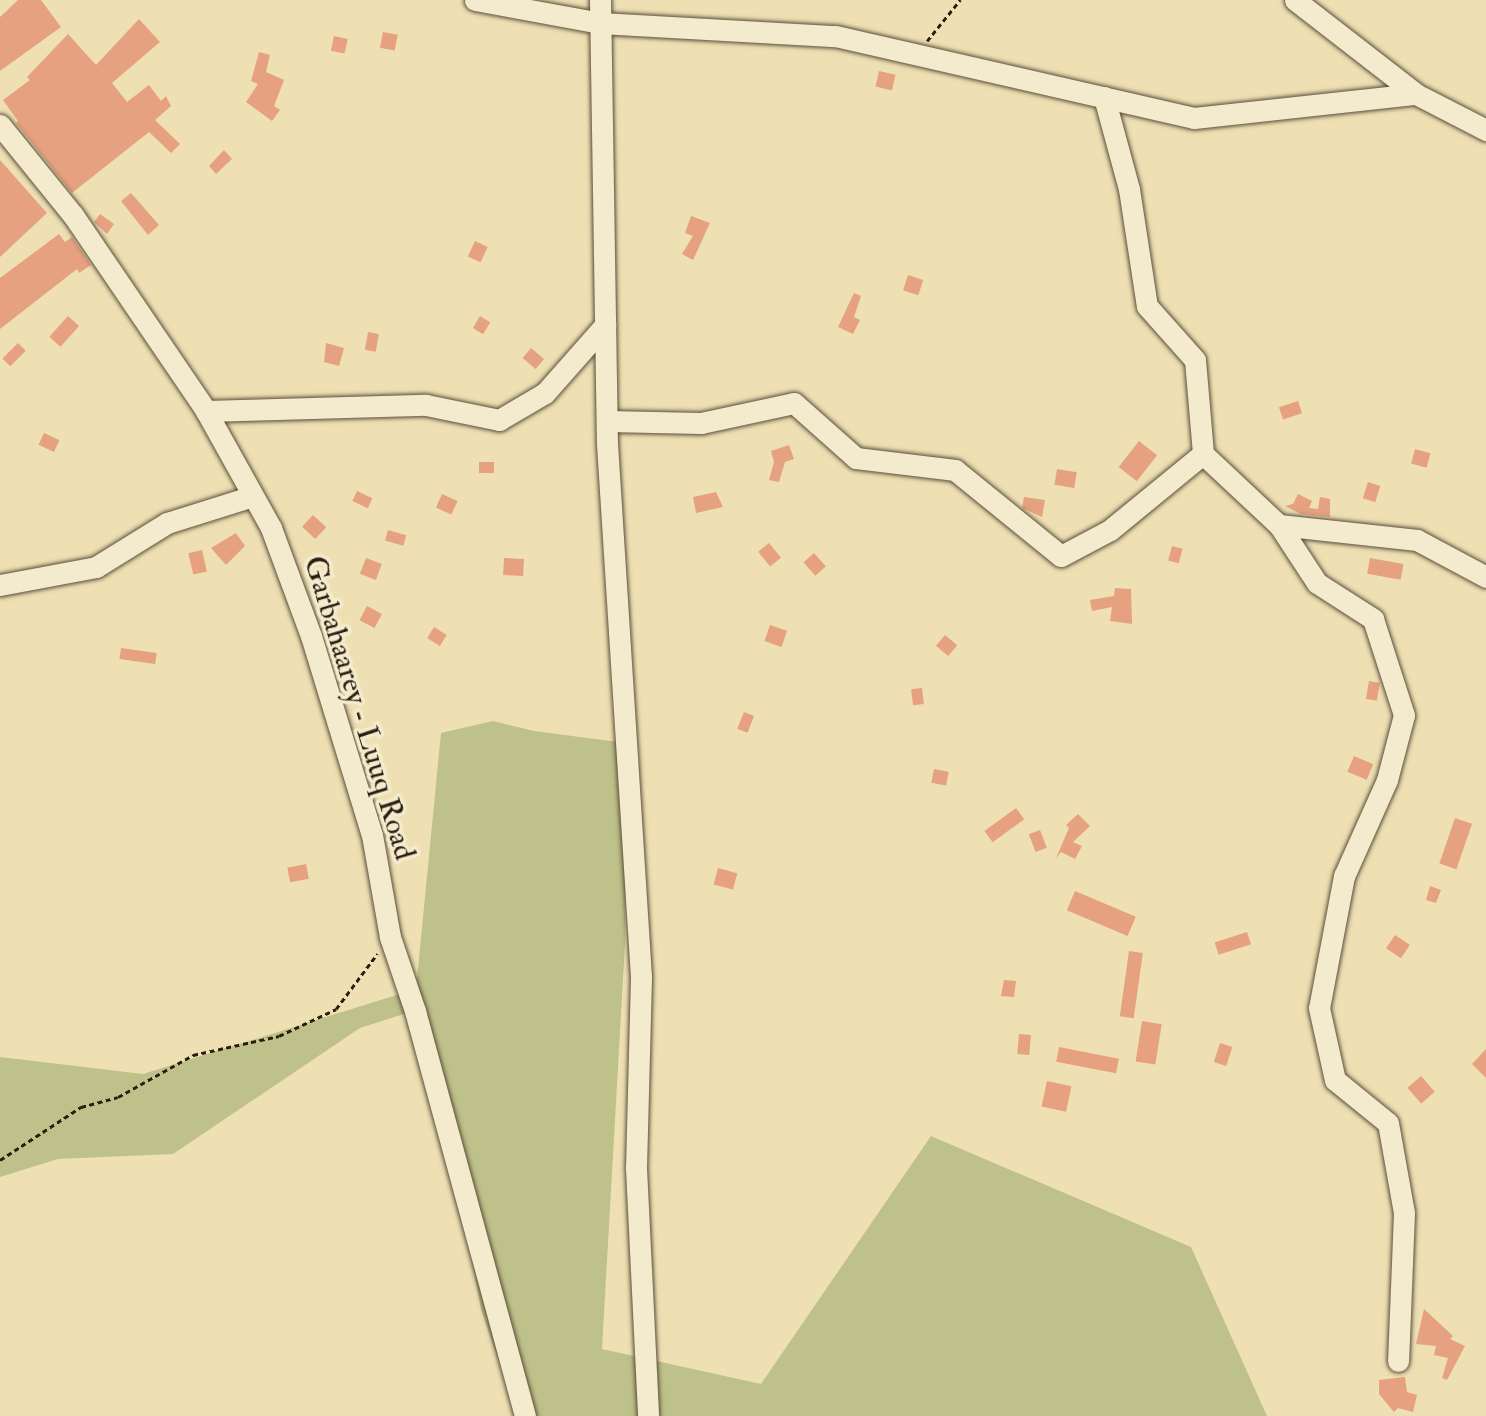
<!DOCTYPE html>
<html>
<head>
<meta charset="utf-8">
<style>
  body { margin:0 }
  #map { position:relative; width:1486px; height:1416px; overflow:hidden; background:#eee0b3; font-family:"IM FELL Double Pica",serif }
  div>[style] { position:absolute }
  .green>* { inset:0; background:#bec189 }
  .building>* { inset:0; background:#e5a180; transform-origin:0 0 }
  .path>* { height:2.5px; margin-top:-1.25px; transform-origin:0; background:repeating-linear-gradient(90deg,#2a1e11 0 5px,transparent 0 8.5px) }
  .roads { filter:drop-shadow(0 0 2px #5b4e3a) drop-shadow(0 0 2px #5b4e3a) }
  .minor>* { height:21px; margin:-10.5px; padding:0 10.5px; transform-origin:10.5px; border-radius:10.5px; background:#f4ebce }
  span { translate:-50% -50%; white-space:nowrap; text-align:center; line-height:1.15; -webkit-text-stroke:7px #f4ebce; paint-order:stroke }
  .street-label { font-size:30px; color:#2a1e11 }
</style>
</head>
<body>
<div id="map">
  <div class="green">
    <i style="clip-path:polygon(493px 721px,534px 731px,626px 743px,625px 944px,602px 1349px,761px 1384px,931px 1136px,1191px 1247px,1267px 1416px,518px 1416px,481px 1310px,457px 1177px,407px 1013px,360px 1028px,173px 1154px,58px 1159px,0 1177px,0 1057px,143px 1074px,416px 989px,441px 733px)"></i>
  </div>
  <div class="building">
    <i style="clip-path:polygon(18px 0,41px 0,61px 27px,0 71px,0 17px)"></i>
    <i style="clip-path:polygon(139px 19px,160px 42px,112px 83px,127px 102px,149px 85px,161px 101px,166px 96px,171px 106px,155px 120px,180px 144px,171px 153px,149px 132px,72px 193px,16px 123px,18px 121px,3px 100px,30px 80px,27px 77px,68px 34px,96px 65px)"></i>
    <i style="left:383px;top:32px;width:15px;height:16px;rotate:11deg"></i>
    <i style="left:334px;top:36px;width:14px;height:15px;rotate:12deg"></i>
    <i style="clip-path:polygon(259px 52px,270px 55px,266px 72px,284px 80px,274px 106px,280px 110px,272px 121px,246px 102px,258px 84px,251px 81px)"></i>
    <i style="left:879px;top:71px;width:17px;height:16px;rotate:13deg"></i>
    <i style="clip-path:polygon(224px 150px,232px 159px,216px 174px,209px 166px)"></i>
    <i style="clip-path:polygon(0 160px,47px 213px,0 257px)"></i>
    <i style="clip-path:polygon(131px 193px,159px 225px,148px 235px,121px 201px)"></i>
    <i style="clip-path:polygon(100px 214px,114px 224px,107px 234px,94px 222px)"></i>
    <i style="clip-path:polygon(691px 216px,710px 223px,693px 260px,682px 254px,693px 236px,685px 233px)"></i>
    <i style="clip-path:polygon(59px 234px,65px 242px,72px 237px,91px 265px,79px 273px,77px 269px,0 329px,0 278px)"></i>
    <i style="left:475px;top:241px;width:14px;height:17px;rotate:25deg"></i>
    <i style="left:908px;top:275px;width:16px;height:16px;rotate:18deg"></i>
    <i style="clip-path:polygon(854px 293px,861px 296px,854px 317px,860px 320px,853px 334px,838px 327px)"></i>
    <i style="left:68px;top:316px;width:15px;height:28px;rotate:42deg"></i>
    <i style="left:480px;top:316px;width:12px;height:14px;rotate:31deg"></i>
    <i style="left:368px;top:332px;width:11px;height:18px;rotate:10deg"></i>
    <i style="left:18px;top:343px;width:11px;height:22px;rotate:45deg"></i>
    <i style="clip-path:polygon(326px 343px,344px 348px,339px 366px,324px 362px)"></i>
    <i style="left:531px;top:348px;width:17px;height:13px;rotate:40deg"></i>
    <i style="left:1298px;top:401px;width:13px;height:20px;rotate:72deg"></i>
    <i style="left:44px;top:433px;width:17px;height:13px;rotate:25deg"></i>
    <i style="left:1139px;top:441px;width:23px;height:33px;rotate:38deg"></i>
    <i style="clip-path:polygon(789px 445px,794px 459px,785px 462px,779px 482px,769px 480px,774px 462px,771px 451px)"></i>
    <i style="left:1415px;top:449px;width:16px;height:15px;rotate:15deg"></i>
    <i style="left:479px;top:462px;width:15px;height:11px"></i>
    <i style="left:1057px;top:469px;width:20px;height:16px;rotate:9deg"></i>
    <i style="left:1368px;top:482px;width:13px;height:17px;rotate:18deg"></i>
    <i style="left:357px;top:491px;width:17px;height:11px;rotate:25deg"></i>
    <i style="clip-path:polygon(716px 492px,723px 507px,696px 513px,693px 497px)"></i>
    <i style="left:442px;top:494px;width:17px;height:15px;rotate:24deg"></i>
    <i style="clip-path:polygon(1298px 494px,1312px 501px,1309px 508px,1318px 509px,1320px 497px,1330px 499px,1330px 517px,1301px 514px,1285px 506px,1293px 504px)"></i>
    <i style="clip-path:polygon(1024px 497px,1045px 500px,1042px 517px,1022px 508px)"></i>
    <i style="left:313px;top:515px;width:18px;height:16px;rotate:43deg"></i>
    <i style="left:388px;top:530px;width:19px;height:11px;rotate:16deg"></i>
    <i style="clip-path:polygon(236px 533px,245px 546px,226px 565px,211px 548px)"></i>
    <i style="left:769px;top:543px;width:19px;height:14px;rotate:51deg"></i>
    <i style="left:1172px;top:546px;width:11px;height:15px;rotate:15deg"></i>
    <i style="left:202px;top:550px;width:22px;height:14px;rotate:77deg"></i>
    <i style="left:814px;top:553px;width:18px;height:14px;rotate:49deg"></i>
    <i style="left:366px;top:558px;width:17px;height:17px;rotate:21deg"></i>
    <i style="left:504px;top:558px;width:20px;height:17px;rotate:3deg"></i>
    <i style="left:1370px;top:558px;width:34px;height:16px;rotate:10deg"></i>
    <i style="clip-path:polygon(1115px 588px,1131px 589px,1132px 624px,1110px 621px,1112px 607px,1092px 611px,1090px 600px,1114px 596px)"></i>
    <i style="left:367px;top:606px;width:17px;height:16px;rotate:28deg"></i>
    <i style="left:770px;top:625px;width:18px;height:17px;rotate:19deg"></i>
    <i style="left:434px;top:627px;width:15px;height:13px;rotate:32deg"></i>
    <i style="left:945px;top:635px;width:16px;height:14px;rotate:40deg"></i>
    <i style="left:121px;top:648px;width:36px;height:11px;rotate:8deg"></i>
    <i style="left:1369px;top:681px;width:11px;height:18px;rotate:10deg"></i>
    <i style="left:922px;top:688px;width:16px;height:11px;rotate:83deg"></i>
    <i style="left:744px;top:712px;width:11px;height:18px;rotate:22deg"></i>
    <i style="left:1354px;top:756px;width:21px;height:17px;rotate:23deg"></i>
    <i style="left:934px;top:769px;width:15px;height:14px;rotate:11deg"></i>
    <i style="left:1016px;top:808px;width:14px;height:39px;rotate:54deg"></i>
    <i style="clip-path:polygon(1078px 814px,1090px 826px,1073px 842px,1082px 846px,1075px 859px,1061px 852px,1056px 858px,1069px 828px,1066px 825px)"></i>
    <i style="left:1455px;top:818px;width:18px;height:48px;rotate:19deg"></i>
    <i style="left:1040px;top:830px;width:19px;height:12px;rotate:69deg"></i>
    <i style="left:306px;top:864px;width:15px;height:19px;rotate:79deg"></i>
    <i style="left:718px;top:868px;width:20px;height:17px;rotate:15deg"></i>
    <i style="clip-path:polygon(1430px 886px,1441px 890px,1436px 903px,1426px 900px)"></i>
    <i style="left:1075px;top:891px;width:66px;height:21px;rotate:23deg"></i>
    <i style="left:1247px;top:932px;width:13px;height:34px;rotate:72deg"></i>
    <i style="left:1395px;top:935px;width:18px;height:16px;rotate:34deg"></i>
    <i style="left:1129px;top:951px;width:14px;height:66px;rotate:8deg"></i>
    <i style="clip-path:polygon(1004px 980px,1016px 981px,1014px 997px,1001px 996px)"></i>
    <i style="left:1142px;top:1021px;width:20px;height:41px;rotate:9deg"></i>
    <i style="left:1019px;top:1034px;width:12px;height:20px;rotate:5deg"></i>
    <i style="left:1220px;top:1043px;width:13px;height:20px;rotate:18deg"></i>
    <i style="left:1059px;top:1047px;width:61px;height:15px;rotate:11deg"></i>
    <i style="clip-path:polygon(1486px 1049px,1486px 1078px,1472px 1064px)"></i>
    <i style="left:1421px;top:1076px;width:21px;height:18px;rotate:49deg"></i>
    <i style="left:1047px;top:1081px;width:25px;height:26px;rotate:12deg"></i>
    <i style="clip-path:polygon(1424px 1309px,1453px 1336px,1450px 1339px,1465px 1346px,1447px 1380px,1442px 1378px,1448px 1358px,1434px 1355px,1436px 1346px,1416px 1344px)"></i>
    <i style="clip-path:polygon(1405px 1377px,1407px 1392px,1417px 1395px,1413px 1412px,1398px 1408px,1394px 1412px,1379px 1394px,1379px 1380px)"></i>
  </div>
  <div class="path">
    <i style="left:927px;top:41px;width:53px;rotate:-51.2deg"></i>
    <i style="left:0;top:1160px;width:97px;rotate:-33.2deg"></i>
    <i style="left:81px;top:1107px;width:38px;rotate:-15deg"></i>
    <i style="left:118px;top:1097px;width:86px;rotate:-29.2deg"></i>
    <i style="left:193px;top:1055px;width:88px;rotate:-12.5deg"></i>
    <i style="left:279px;top:1036px;width:63px;rotate:-25.3deg"></i>
    <i style="left:336px;top:1009px;width:69px;rotate:-53.3deg"></i>
  </div>
  <div class="roads">
    <div class="minor">
      <i style="left:475px;top:0;width:127px;rotate:10.4deg"></i>
      <i style="left:600px;top:23px;width:236px;rotate:3.2deg"></i>
      <i style="left:836px;top:36px;width:367px;rotate:12.9deg"></i>
      <i style="left:1194px;top:118px;width:223px;rotate:-6.2deg"></i>
      <i style="left:600px;top:0;width:444px;rotate:89.1deg"></i>
      <i style="left:607px;top:444px;width:534px;rotate:86.35deg"></i>
      <i style="left:641px;top:977px;width:191px;rotate:91.5deg"></i>
      <i style="left:636px;top:1168px;width:248px;rotate:87.2deg"></i>
      <i style="left:1295px;top:0;width:153px;rotate:37.8deg"></i>
      <i style="left:1416px;top:94px;width:79px;rotate:27.2deg"></i>
      <i style="left:1104px;top:97px;width:95px;rotate:74.8deg"></i>
      <i style="left:1129px;top:189px;width:118px;rotate:81.3deg"></i>
      <i style="left:1147px;top:306px;width:72px;rotate:48.4deg"></i>
      <i style="left:1195px;top:360px;width:94px;rotate:85.1deg"></i>
      <i style="left:0;top:125px;width:116px;rotate:51deg"></i>
      <i style="left:73px;top:215px;width:237px;rotate:55.8deg"></i>
      <i style="left:206px;top:411px;width:134px;rotate:60.9deg"></i>
      <i style="left:271px;top:528px;width:115px;rotate:69.7deg"></i>
      <i style="left:311px;top:636px;width:208px;rotate:73deg"></i>
      <i style="left:372px;top:835px;width:104px;rotate:80deg"></i>
      <i style="left:390px;top:937px;width:78px;rotate:71.3deg"></i>
      <i style="left:415px;top:1011px;width:420px;rotate:74.8deg"></i>
      <i style="left:206px;top:411px;width:220px;rotate:-1.6deg"></i>
      <i style="left:426px;top:405px;width:75px;rotate:11.6deg"></i>
      <i style="left:499px;top:420px;width:53px;rotate:-30.4deg"></i>
      <i style="left:545px;top:393px;width:91px;rotate:-48.6deg"></i>
      <i style="left:607px;top:421px;width:94px;rotate:1.2deg"></i>
      <i style="left:701px;top:423px;width:95px;rotate:-12.1deg"></i>
      <i style="left:794px;top:403px;width:83px;rotate:41.6deg"></i>
      <i style="left:856px;top:458px;width:100px;rotate:6.9deg"></i>
      <i style="left:955px;top:470px;width:136px;rotate:39.1deg"></i>
      <i style="left:1061px;top:556px;width:55px;rotate:-28deg"></i>
      <i style="left:1110px;top:530px;width:120px;rotate:-39.3deg"></i>
      <i style="left:1203px;top:454px;width:104px;rotate:43.1deg"></i>
      <i style="left:1279px;top:525px;width:139px;rotate:6.2deg"></i>
      <i style="left:1417px;top:540px;width:78px;rotate:28.2deg"></i>
      <i style="left:1279px;top:525px;width:69px;rotate:56.8deg"></i>
      <i style="left:1317px;top:583px;width:67px;rotate:32.7deg"></i>
      <i style="left:1373px;top:619px;width:101px;rotate:72.1deg"></i>
      <i style="left:1404px;top:715px;width:67px;rotate:104.7deg"></i>
      <i style="left:1387px;top:780px;width:105px;rotate:114.1deg"></i>
      <i style="left:1344px;top:876px;width:134px;rotate:100.7deg"></i>
      <i style="left:1319px;top:1008px;width:74px;rotate:77.5deg"></i>
      <i style="left:1335px;top:1080px;width:68px;rotate:39.1deg"></i>
      <i style="left:1388px;top:1123px;width:91px;rotate:79.9deg"></i>
      <i style="left:1404px;top:1213px;width:148px;rotate:92.3deg"></i>
      <i style="left:0;top:585px;width:98px;rotate:-10.6deg"></i>
      <i style="left:96px;top:567px;width:84px;rotate:-31.8deg"></i>
      <i style="left:167px;top:523px;width:90px;rotate:-17.4deg"></i>
    </div>
  </div>
  <div class="street-label">
    <span style="left:359px;top:708px;rotate:73deg">Garbahaarey - Luuq Road</span>
  </div>
</div>
</body>
</html>
